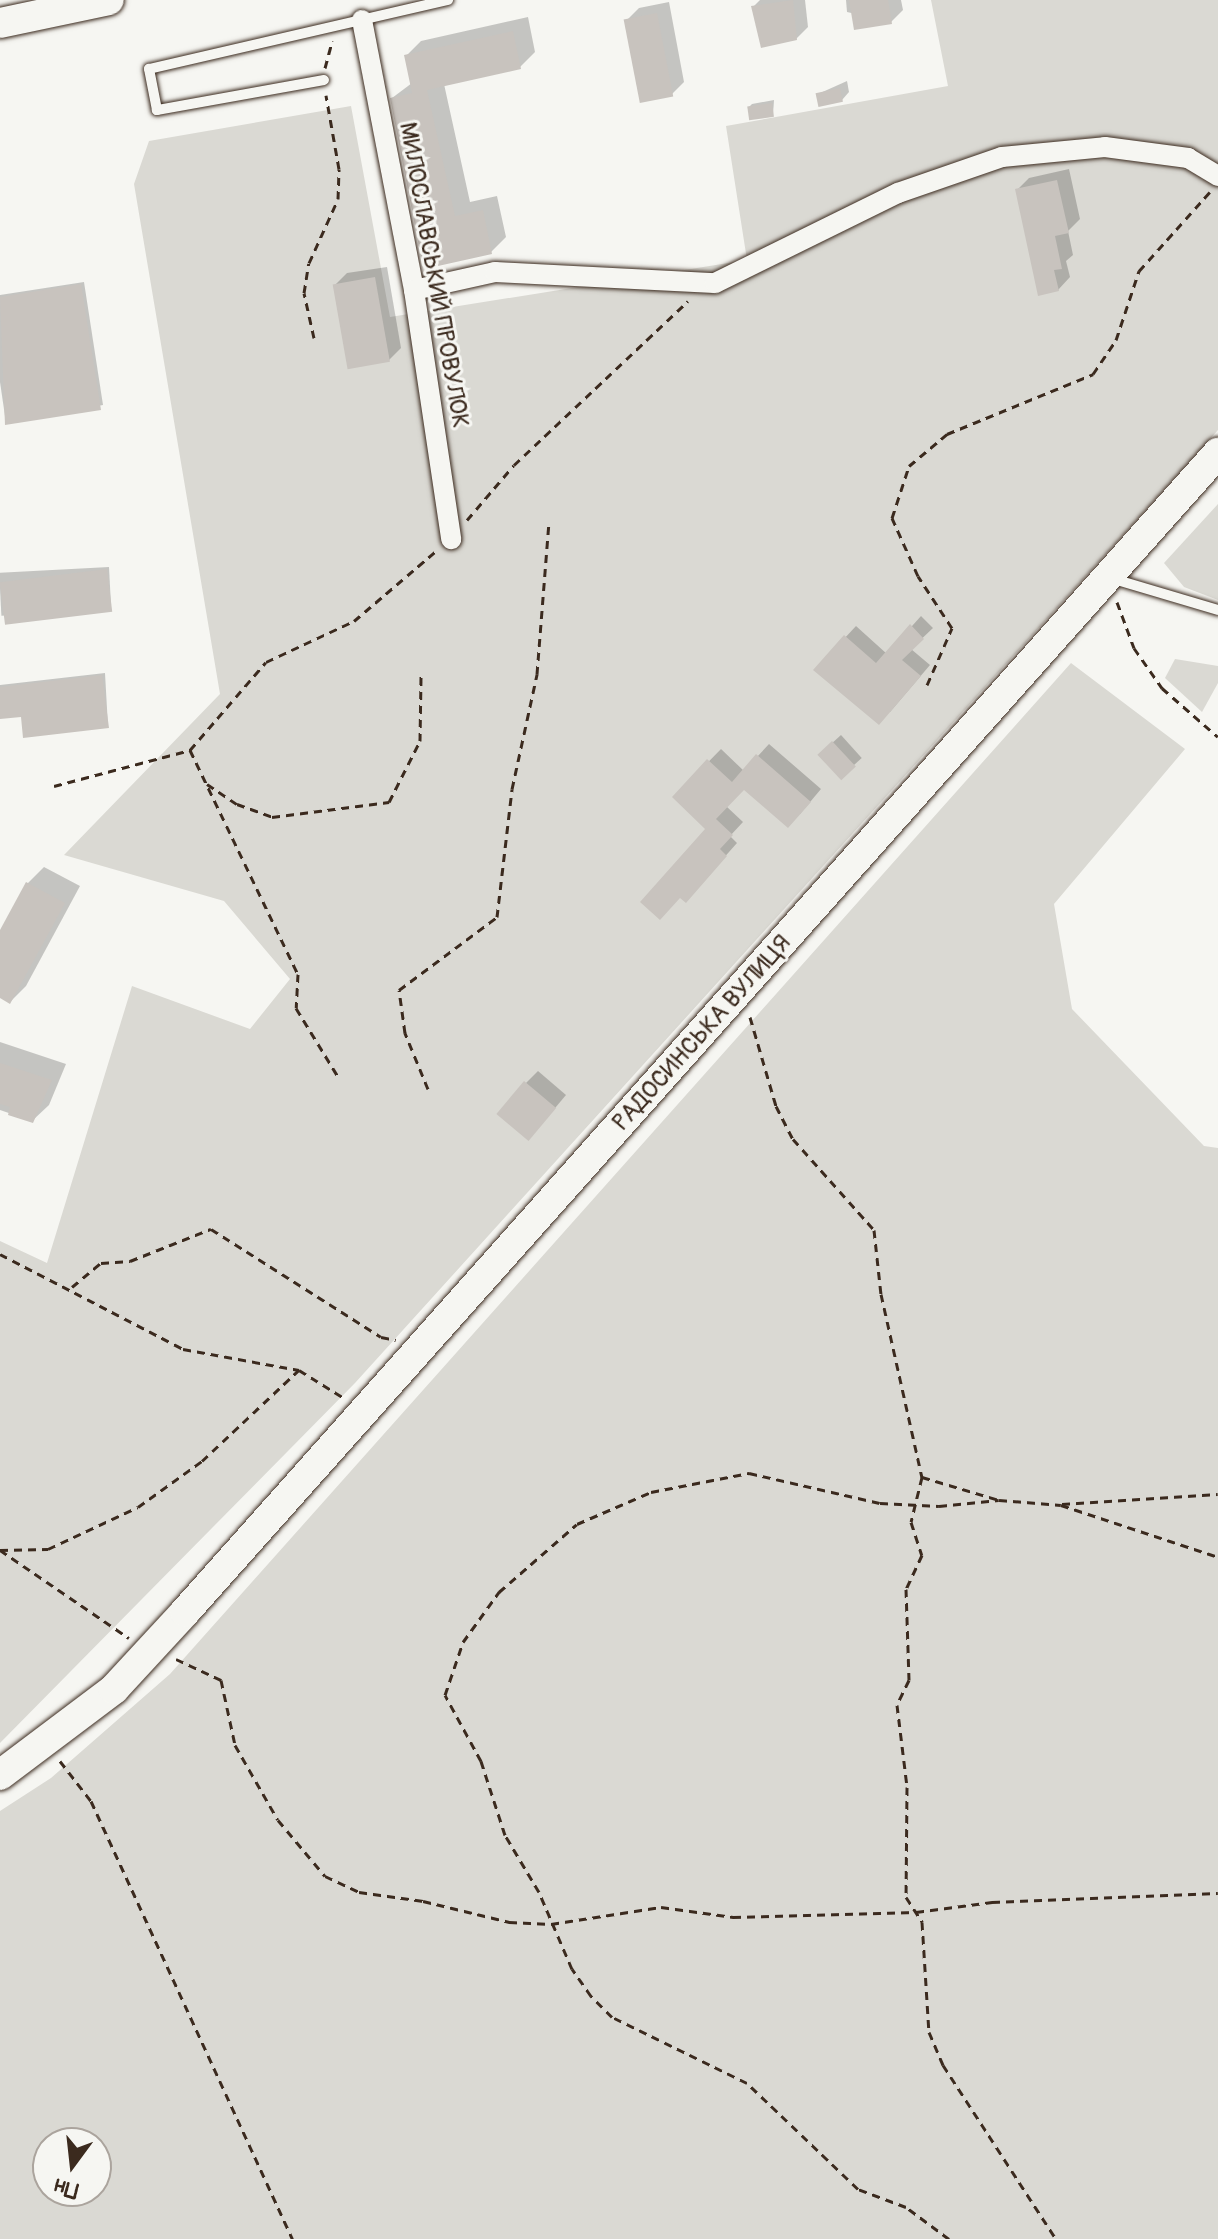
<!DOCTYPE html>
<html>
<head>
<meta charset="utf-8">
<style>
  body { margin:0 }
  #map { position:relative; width:1218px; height:2239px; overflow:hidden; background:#f6f6f2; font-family:Pangolin,sans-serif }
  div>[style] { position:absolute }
  .green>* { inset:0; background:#dad9d3 }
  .shadow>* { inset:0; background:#0003; transform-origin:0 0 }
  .building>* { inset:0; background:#c8c3be; transform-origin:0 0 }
  .path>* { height:3px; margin-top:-1.5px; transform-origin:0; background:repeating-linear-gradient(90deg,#3b2a1e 0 8px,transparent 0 14px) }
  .roads { filter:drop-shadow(0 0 2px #3b2a1e) drop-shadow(0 0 2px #3b2a1e) }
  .lane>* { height:10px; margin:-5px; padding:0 5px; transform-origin:5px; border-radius:5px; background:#f6f6f2 }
  .street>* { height:20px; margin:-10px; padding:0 10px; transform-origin:10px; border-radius:10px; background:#f6f6f2 }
  .secondary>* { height:30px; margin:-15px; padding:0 15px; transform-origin:15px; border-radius:15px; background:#f6f6f2 }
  span { translate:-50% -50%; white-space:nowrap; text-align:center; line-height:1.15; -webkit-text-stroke:6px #f6f6f2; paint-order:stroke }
  .street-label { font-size:24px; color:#3b2a1e }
  .north { position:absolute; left:32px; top:2127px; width:80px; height:80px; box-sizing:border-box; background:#f6f6f2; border:2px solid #aba49d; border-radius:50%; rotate:195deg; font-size:22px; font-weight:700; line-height:32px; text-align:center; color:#3b2a1e }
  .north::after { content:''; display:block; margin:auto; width:28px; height:36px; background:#3b2a1e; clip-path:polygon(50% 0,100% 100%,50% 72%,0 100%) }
</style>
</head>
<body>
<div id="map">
  <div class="green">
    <i style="clip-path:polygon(931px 0,1218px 0,1218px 430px,355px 1383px,0 1743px,0 1241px,47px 1263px,132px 986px,250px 1029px,290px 979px,224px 901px,64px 855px,220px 694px,134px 184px,149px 141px,351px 106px,390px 317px,747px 260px,726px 126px,948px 86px)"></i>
    <i style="clip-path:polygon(1218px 504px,1218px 600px,1184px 587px,1164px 563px)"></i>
    <i style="clip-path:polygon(1175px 659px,1218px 666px,1218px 683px,1202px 712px,1165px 678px)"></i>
    <i style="clip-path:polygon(evenodd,1071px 663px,1185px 749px,1054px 904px,1072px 1009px,1204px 1146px,1218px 1148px,1218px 2239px,0 2239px,0 1811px,51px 1778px,170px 1674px,1071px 663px,48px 2143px,96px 2143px,96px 2191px,48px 2191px,48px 2143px)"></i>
  </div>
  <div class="shadow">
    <i style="clip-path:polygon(760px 0,805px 0,808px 27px,796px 39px,754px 6px)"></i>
    <i style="clip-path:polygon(846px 0,901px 0,903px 10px,891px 22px,847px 12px)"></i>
    <i style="clip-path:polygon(669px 2px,684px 82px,672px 94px,627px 20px,639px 8px)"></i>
    <i style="clip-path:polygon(528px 17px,535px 52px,520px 67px,444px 84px,470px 202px,497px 196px,506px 237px,491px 252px,440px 263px,392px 98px,412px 83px,406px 56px,421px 41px)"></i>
    <i style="clip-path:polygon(847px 81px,849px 92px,842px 100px,818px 94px)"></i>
    <i style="clip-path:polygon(774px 100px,773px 115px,749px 107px,752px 104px)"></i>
    <i style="clip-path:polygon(1069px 169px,1080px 219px,1068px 231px,1073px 255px,1066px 261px,1070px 277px,1058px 290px,1017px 190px,1029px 178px)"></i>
    <i style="clip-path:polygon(387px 267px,401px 348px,389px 360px,335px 285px,347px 273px)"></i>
    <i style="clip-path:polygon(84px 282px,103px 405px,6px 423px,0 382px,0 295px)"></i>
    <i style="left:109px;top:567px;width:43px;height:110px;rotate:87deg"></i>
    <i style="clip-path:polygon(921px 616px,933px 628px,911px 649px,930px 665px,890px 712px,815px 670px,856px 626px,887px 654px)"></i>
    <i style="clip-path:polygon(105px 673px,108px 726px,23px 715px,0 717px,0 685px)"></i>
    <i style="left:841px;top:735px;width:31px;height:29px;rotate:48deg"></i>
    <i style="clip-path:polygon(769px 744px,821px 789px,800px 814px,744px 787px,726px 806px,743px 822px,730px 836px,737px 843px,697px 888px,708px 829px,674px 797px,721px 749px,744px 771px)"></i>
    <i style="clip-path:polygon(44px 867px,80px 886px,26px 986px,10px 1002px,0 996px,0 934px,28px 883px)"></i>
    <i style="clip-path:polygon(0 1042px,66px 1064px,49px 1105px,32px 1121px,0 1110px)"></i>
    <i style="clip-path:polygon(538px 1071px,566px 1095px,540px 1126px,526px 1083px)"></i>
  </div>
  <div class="building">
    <i style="clip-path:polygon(793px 0,797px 40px,761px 48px,751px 6px)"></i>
    <i style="clip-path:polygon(849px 0,888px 0,892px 24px,854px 30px)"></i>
    <i style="left:657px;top:13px;width:85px;height:34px;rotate:79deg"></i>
    <i style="clip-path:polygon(513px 31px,521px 69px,427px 90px,455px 216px,483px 210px,492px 254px,438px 266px,437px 259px,422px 262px,390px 98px,412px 93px,404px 55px)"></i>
    <i style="left:840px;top:88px;width:14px;height:25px;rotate:78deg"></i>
    <i style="left:772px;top:103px;width:14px;height:25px;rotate:82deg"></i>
    <i style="clip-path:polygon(1057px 180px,1069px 233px,1055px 236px,1062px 269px,1054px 270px,1059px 291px,1038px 296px,1015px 189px)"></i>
    <i style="left:375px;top:277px;width:86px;height:43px;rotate:80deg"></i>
    <i style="clip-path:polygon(81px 284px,101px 410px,5px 425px,0 297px)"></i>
    <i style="left:107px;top:569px;width:43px;height:108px;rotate:83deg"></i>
    <i style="clip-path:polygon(910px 624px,924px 639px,902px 660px,921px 676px,879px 725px,813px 670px,844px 635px,876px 663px)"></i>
    <i style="clip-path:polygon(102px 675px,109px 728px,23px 738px,21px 717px,0 719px,0 687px)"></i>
    <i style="left:832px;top:741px;width:35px;height:20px;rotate:47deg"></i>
    <i style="clip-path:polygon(756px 754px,811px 802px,788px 828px,744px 790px,716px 819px,733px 835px,720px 849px,727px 856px,686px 903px,680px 898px,660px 920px,640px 902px,705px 829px,672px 797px,707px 759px,732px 782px)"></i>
    <i style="clip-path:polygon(26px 882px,65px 903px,10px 1004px,0 998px,0 930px)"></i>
    <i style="clip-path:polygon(0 1063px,52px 1080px,33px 1123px,8px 1115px,10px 1107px,0 1104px)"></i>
    <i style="left:524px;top:1081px;width:42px;height:43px;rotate:40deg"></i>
  </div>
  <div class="path">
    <i style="left:325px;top:68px;width:28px;rotate:-75deg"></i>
    <i style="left:314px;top:338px;width:46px;rotate:-102.5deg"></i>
    <i style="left:304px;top:293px;width:30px;rotate:-81deg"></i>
    <i style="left:309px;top:263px;width:70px;rotate:-65.6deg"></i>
    <i style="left:338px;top:199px;width:30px;rotate:-88deg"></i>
    <i style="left:339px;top:169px;width:75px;rotate:-100deg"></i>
    <i style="left:467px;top:520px;width:72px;rotate:-49.5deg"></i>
    <i style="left:514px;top:465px;width:239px;rotate:-43.3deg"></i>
    <i style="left:1117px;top:602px;width:49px;rotate:69.7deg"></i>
    <i style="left:1134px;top:648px;width:49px;rotate:55deg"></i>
    <i style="left:1162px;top:688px;width:74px;rotate:41.2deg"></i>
    <i style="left:927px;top:685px;width:62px;rotate:-66.3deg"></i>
    <i style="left:952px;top:628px;width:62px;rotate:-123.2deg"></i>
    <i style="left:918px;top:576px;width:64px;rotate:-114.1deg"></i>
    <i style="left:892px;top:518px;width:55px;rotate:-71.9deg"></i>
    <i style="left:909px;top:466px;width:50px;rotate:-40.1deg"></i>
    <i style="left:947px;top:434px;width:158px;rotate:-22.3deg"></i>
    <i style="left:1093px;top:374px;width:41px;rotate:-55.9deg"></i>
    <i style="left:1116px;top:340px;width:73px;rotate:-71.6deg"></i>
    <i style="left:1139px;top:271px;width:106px;rotate:-48.1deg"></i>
    <i style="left:190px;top:750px;width:249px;rotate:64.3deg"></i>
    <i style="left:298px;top:974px;width:34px;rotate:93deg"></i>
    <i style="left:296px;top:1008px;width:79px;rotate:58.5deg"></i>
    <i style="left:207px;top:784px;width:36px;rotate:34deg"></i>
    <i style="left:237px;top:804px;width:37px;rotate:20deg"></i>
    <i style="left:272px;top:817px;width:118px;rotate:-7.3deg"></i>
    <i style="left:389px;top:802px;width:68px;rotate:-63.1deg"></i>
    <i style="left:420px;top:741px;width:67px;rotate:-89.1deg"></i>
    <i style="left:54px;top:786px;width:141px;rotate:-14.8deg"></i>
    <i style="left:190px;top:750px;width:116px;rotate:-49.2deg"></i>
    <i style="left:266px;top:662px;width:97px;rotate:-25deg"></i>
    <i style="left:354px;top:621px;width:108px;rotate:-40.5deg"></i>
    <i style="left:750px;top:1017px;width:93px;rotate:73.7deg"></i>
    <i style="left:776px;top:1106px;width:37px;rotate:63deg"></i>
    <i style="left:793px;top:1139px;width:122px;rotate:48.3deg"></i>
    <i style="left:874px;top:1230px;width:64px;rotate:83.8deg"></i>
    <i style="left:881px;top:1294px;width:188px;rotate:77.4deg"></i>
    <i style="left:922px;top:1477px;width:80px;rotate:16.6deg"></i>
    <i style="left:999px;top:1500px;width:62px;rotate:4.6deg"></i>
    <i style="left:1061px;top:1505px;width:165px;rotate:18.3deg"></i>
    <i style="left:428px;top:1089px;width:61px;rotate:-112.3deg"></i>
    <i style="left:405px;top:1033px;width:43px;rotate:-97.9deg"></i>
    <i style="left:399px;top:990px;width:122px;rotate:-36.7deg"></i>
    <i style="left:497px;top:917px;width:129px;rotate:-83.3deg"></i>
    <i style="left:512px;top:789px;width:118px;rotate:-77.7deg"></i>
    <i style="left:537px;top:674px;width:152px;rotate:-85.5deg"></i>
    <i style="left:0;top:1254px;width:206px;rotate:27.4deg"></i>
    <i style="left:183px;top:1349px;width:118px;rotate:10.3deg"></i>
    <i style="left:299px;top:1370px;width:53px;rotate:31.9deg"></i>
    <i style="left:72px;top:1287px;width:38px;rotate:-40deg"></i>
    <i style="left:101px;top:1263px;width:29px;rotate:-4deg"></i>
    <i style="left:130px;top:1261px;width:87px;rotate:-21.6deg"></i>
    <i style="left:211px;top:1229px;width:201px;rotate:32.4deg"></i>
    <i style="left:381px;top:1337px;width:15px;rotate:11deg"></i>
    <i style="left:922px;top:1477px;width:46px;rotate:103.7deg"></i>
    <i style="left:911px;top:1522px;width:35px;rotate:72deg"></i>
    <i style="left:922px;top:1555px;width:38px;rotate:115deg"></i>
    <i style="left:906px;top:1589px;width:91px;rotate:88.1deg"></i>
    <i style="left:909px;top:1680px;width:28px;rotate:116deg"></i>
    <i style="left:897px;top:1705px;width:83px;rotate:83deg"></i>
    <i style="left:907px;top:1787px;width:110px;rotate:90.5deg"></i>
    <i style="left:906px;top:1897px;width:30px;rotate:57deg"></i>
    <i style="left:922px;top:1922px;width:110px;rotate:86.4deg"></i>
    <i style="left:929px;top:2032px;width:36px;rotate:67deg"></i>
    <i style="left:943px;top:2065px;width:207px;rotate:57deg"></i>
    <i style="left:1062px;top:1504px;width:156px;rotate:-3.7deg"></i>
    <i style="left:0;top:1550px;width:156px;rotate:34.3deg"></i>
    <i style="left:0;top:1550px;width:48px;rotate:-1.2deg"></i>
    <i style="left:48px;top:1549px;width:99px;rotate:-25deg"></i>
    <i style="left:138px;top:1507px;width:79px;rotate:-35.7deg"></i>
    <i style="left:202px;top:1461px;width:133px;rotate:-43.2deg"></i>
    <i style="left:176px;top:1659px;width:50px;rotate:25deg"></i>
    <i style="left:221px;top:1680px;width:66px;rotate:77.8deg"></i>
    <i style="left:235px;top:1745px;width:86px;rotate:60.2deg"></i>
    <i style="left:278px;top:1820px;width:73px;rotate:50deg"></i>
    <i style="left:325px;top:1876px;width:38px;rotate:25deg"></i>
    <i style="left:359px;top:1892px;width:65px;rotate:8deg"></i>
    <i style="left:423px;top:1901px;width:89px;rotate:13.7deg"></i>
    <i style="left:509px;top:1922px;width:42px;rotate:2.7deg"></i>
    <i style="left:551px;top:1924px;width:111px;rotate:-8.8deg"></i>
    <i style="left:661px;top:1907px;width:73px;rotate:7.9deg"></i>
    <i style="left:733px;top:1917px;width:183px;rotate:-1.6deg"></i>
    <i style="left:916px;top:1912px;width:77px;rotate:-7.5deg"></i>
    <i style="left:992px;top:1902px;width:226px;rotate:-2.3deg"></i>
    <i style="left:60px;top:1761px;width:51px;rotate:52.2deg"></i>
    <i style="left:91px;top:1801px;width:482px;rotate:65.3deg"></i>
    <i style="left:949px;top:2239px;width:54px;rotate:-143.3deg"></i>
    <i style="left:906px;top:2207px;width:51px;rotate:-159.4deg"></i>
    <i style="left:858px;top:2189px;width:153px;rotate:-136.3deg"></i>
    <i style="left:747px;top:2083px;width:150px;rotate:-153.9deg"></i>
    <i style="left:612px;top:2017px;width:30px;rotate:-135deg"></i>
    <i style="left:591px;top:1996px;width:33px;rotate:-125deg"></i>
    <i style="left:572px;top:1969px;width:84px;rotate:-113.2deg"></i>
    <i style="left:539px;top:1892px;width:66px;rotate:-120.8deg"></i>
    <i style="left:505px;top:1835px;width:78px;rotate:-108deg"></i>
    <i style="left:481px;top:1761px;width:75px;rotate:-118.6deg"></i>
    <i style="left:445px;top:1695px;width:56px;rotate:-71.2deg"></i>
    <i style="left:463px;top:1642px;width:62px;rotate:-54.2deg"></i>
    <i style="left:499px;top:1592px;width:103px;rotate:-41.1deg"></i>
    <i style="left:577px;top:1524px;width:81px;rotate:-23.4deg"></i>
    <i style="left:651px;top:1492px;width:100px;rotate:-11deg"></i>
    <i style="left:749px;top:1473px;width:134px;rotate:12.9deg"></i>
    <i style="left:880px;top:1503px;width:59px;rotate:2.9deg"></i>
    <i style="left:939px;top:1506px;width:60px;rotate:-5.7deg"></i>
  </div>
  <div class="roads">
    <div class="lane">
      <i style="left:324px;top:80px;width:170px;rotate:169.8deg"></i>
      <i style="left:157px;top:110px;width:42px;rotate:-101deg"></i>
      <i style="left:149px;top:69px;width:307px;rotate:-13deg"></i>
      <i style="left:1110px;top:578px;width:113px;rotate:16.5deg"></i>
    </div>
    <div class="street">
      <i style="left:362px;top:20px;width:275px;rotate:79.1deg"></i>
      <i style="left:414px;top:290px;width:252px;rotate:81.5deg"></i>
      <i style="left:414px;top:290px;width:83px;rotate:-12.5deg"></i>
      <i style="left:495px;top:272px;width:220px;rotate:2.9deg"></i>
      <i style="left:715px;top:283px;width:204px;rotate:-26.2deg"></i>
      <i style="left:898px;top:193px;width:110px;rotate:-19.1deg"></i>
      <i style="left:1002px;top:157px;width:103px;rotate:-5.5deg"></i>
      <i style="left:1105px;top:147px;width:84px;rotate:7.5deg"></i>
      <i style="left:1188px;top:158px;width:35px;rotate:31deg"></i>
    </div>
    <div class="secondary">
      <i style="left:0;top:23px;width:111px;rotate:-11.9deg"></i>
      <i style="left:0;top:1775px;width:143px;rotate:-37deg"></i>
      <i style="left:114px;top:1689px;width:105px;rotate:-47.3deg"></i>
      <i style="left:185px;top:1612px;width:1553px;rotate:-48.29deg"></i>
    </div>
  </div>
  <div class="street-label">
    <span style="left:434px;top:275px;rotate:80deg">МИЛОСЛАВСЬКИЙ ПРОВУЛОК</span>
    <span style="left:702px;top:1033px;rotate:-48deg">РАДОСИНСЬКА ВУЛИЦЯ</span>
  </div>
  <div class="north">Пн</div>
</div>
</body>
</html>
